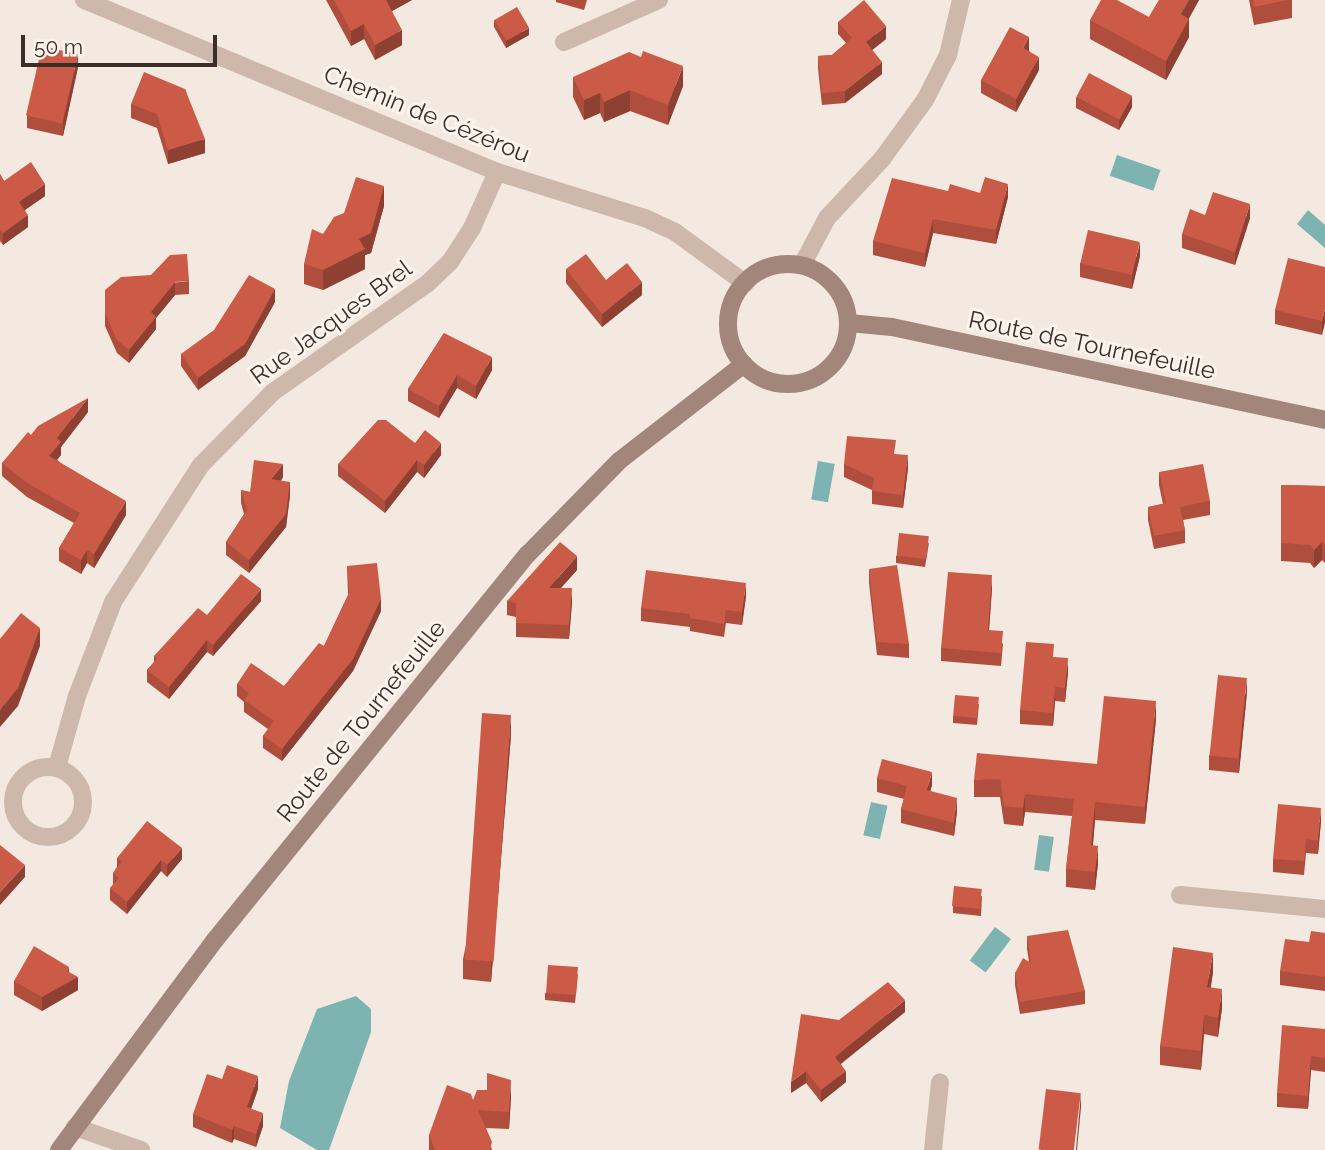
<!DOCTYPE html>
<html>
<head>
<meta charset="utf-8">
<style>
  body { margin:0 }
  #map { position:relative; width:1325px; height:1150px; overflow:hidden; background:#f4e9e0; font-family:Raleway,sans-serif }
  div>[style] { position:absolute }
  .water>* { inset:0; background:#7db3b1; transform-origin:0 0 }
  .street>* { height:18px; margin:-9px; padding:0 9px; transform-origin:9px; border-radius:9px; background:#ceb8ab }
  .street>.ring { margin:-9px; padding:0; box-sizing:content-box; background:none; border:18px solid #ceb8ab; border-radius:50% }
  .secondary>* { height:18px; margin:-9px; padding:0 9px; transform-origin:9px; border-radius:9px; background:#a2867c }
  .secondary>.ring { margin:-9px; padding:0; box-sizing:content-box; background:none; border:18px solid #a2867c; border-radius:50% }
  .wall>* { inset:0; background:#af4e3d }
  .shaded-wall>* { inset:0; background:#8e4032 }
  .building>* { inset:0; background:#cb5b47; transform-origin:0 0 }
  span { translate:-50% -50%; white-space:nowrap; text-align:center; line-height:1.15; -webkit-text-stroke:6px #fbf4ed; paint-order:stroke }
  .street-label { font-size:24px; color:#3b2e2a }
  .scale { position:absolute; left:21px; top:35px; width:196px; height:32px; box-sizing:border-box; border:4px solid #3b2e2a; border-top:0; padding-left:9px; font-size:21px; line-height:24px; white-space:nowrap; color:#3b2e2a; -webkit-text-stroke:5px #fbf4ed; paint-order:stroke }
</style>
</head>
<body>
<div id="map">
  <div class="water">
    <i style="left:1117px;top:155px;width:46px;height:22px;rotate:19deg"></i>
    <i style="clip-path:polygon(1308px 210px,1325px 225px,1325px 248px,1297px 224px)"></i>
    <i style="left:818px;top:461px;width:17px;height:39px;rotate:10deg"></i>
    <i style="left:871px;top:802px;width:17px;height:34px;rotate:13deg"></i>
    <i style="left:1039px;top:835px;width:15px;height:35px;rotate:8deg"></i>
    <i style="left:995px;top:927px;width:20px;height:42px;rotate:37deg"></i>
    <i style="clip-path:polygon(356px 996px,371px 1009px,371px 1032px,329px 1150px,317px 1150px,280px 1128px,289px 1081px,317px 1009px)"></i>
  </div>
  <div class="street">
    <i style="left:84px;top:0;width:447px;rotate:22.6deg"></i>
    <i style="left:497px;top:172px;width:155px;rotate:17.3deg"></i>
    <i style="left:645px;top:218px;width:33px;rotate:25deg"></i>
    <i style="left:675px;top:232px;width:87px;rotate:36.1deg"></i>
    <i style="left:564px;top:42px;width:104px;rotate:-23.9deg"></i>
    <i style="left:802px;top:265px;width:53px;rotate:-62deg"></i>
    <i style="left:827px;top:218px;width:81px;rotate:-47deg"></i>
    <i style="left:882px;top:159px;width:73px;rotate:-53.9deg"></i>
    <i style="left:925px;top:100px;width:51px;rotate:-62.9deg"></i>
    <i style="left:948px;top:55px;width:57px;rotate:-76.7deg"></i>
    <i class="ring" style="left:13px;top:767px;width:52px;height:52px"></i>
    <i style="left:57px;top:767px;width:74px;rotate:-74.3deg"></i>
    <i style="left:77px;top:696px;width:101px;rotate:-69deg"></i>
    <i style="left:113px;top:602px;width:163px;rotate:-57.3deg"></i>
    <i style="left:201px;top:465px;width:103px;rotate:-45.4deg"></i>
    <i style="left:273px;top:392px;width:189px;rotate:-35.1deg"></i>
    <i style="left:428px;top:283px;width:30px;rotate:-44deg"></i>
    <i style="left:450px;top:262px;width:40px;rotate:-57.1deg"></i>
    <i style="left:472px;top:228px;width:61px;rotate:-65.9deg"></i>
    <i style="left:1180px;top:895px;width:146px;rotate:5.5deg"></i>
    <i style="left:75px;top:1127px;width:70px;rotate:19.2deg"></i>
    <i style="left:933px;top:1150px;width:68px;rotate:-84.1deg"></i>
  </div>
  <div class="secondary">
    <i class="ring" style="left:728px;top:264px;width:102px;height:102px"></i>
    <i style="left:849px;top:323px;width:43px;rotate:5.3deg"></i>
    <i style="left:892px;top:327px;width:443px;rotate:12.1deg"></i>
    <i style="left:59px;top:1150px;width:262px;rotate:-53.4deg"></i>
    <i style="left:215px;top:940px;width:497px;rotate:-51deg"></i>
    <i style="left:528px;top:554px;width:130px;rotate:-45.6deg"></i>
    <i style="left:619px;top:461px;width:158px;rotate:-37.8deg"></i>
  </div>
  <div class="wall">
    <i style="clip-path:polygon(326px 0,412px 0,392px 11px,402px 45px,375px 60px,364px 39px,351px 46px)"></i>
    <i style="clip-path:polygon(556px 0,587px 0,584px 10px,556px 2px)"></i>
    <i style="clip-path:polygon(1159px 0,1199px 0,1189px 18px,1189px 37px,1166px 80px,1090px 39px,1090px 20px,1149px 17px)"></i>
    <i style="clip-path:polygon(1249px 0,1292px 0,1292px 18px,1254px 25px)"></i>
    <i style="clip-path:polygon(494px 20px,529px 35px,506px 48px,494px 27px)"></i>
    <i style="clip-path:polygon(838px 22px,886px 39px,872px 50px,882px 74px,845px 103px,822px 105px,818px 69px,818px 56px,832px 55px,846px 43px,838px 34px)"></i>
    <i style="clip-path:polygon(1029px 50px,1039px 70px,1016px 112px,981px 93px,981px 80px)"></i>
    <i style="clip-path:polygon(78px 67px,63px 136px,27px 128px,27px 115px)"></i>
    <i style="clip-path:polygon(573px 77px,683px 86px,668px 125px,630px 111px,604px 122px,600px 113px,584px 120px,573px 97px)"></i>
    <i style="clip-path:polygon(185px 89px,205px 153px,168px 164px,157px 128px,131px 118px,131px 104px)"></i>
    <i style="clip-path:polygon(1076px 97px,1132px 107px,1119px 130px,1076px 108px)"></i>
    <i style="clip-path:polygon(0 174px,4px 181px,45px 196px,25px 210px,28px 227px,3px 245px,0 241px)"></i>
    <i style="clip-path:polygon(948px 191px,980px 193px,1008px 197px,996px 244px,933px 233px,925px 267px,873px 255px,873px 241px)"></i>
    <i style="clip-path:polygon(384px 206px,371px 253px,365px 255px,365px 269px,323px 290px,304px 284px,304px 264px,323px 234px)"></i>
    <i style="clip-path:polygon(1205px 215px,1250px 218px,1235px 265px,1182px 248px,1182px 234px)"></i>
    <i style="clip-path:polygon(1140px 256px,1132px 289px,1080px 277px,1080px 263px)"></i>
    <i style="clip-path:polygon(1325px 267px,1322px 335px,1275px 324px,1275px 310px)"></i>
    <i style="clip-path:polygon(566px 269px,642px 295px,602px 327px,566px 283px)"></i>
    <i style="clip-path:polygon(189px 281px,189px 294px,175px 295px,156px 318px,156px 329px,129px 363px,117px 353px,105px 326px,105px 290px)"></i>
    <i style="clip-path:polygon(275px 302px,245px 356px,198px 390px,181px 366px,181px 354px)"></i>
    <i style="clip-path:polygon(444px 333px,492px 370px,476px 399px,457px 388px,439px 418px,408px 401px,408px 389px)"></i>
    <i style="clip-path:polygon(88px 412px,61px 447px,61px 455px,57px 460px,126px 515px,94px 568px,87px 563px,81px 574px,59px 561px,59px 548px,74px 523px,27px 497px,2px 476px,2px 463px,31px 435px)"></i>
    <i style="clip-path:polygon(415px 443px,441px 455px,424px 478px,417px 472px,385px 513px,338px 476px,338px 464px)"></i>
    <i style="clip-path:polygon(895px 454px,908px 468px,903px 508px,872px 504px,872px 490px,844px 477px,844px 464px)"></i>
    <i style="clip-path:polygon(1159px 472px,1210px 501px,1210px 515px,1183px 520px,1185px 530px,1185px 543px,1154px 549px,1148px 520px,1148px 507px,1163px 504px,1159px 485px)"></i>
    <i style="clip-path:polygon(283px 477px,281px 481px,290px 495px,286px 527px,249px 573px,226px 555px,226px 542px,244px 514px,241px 503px,241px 490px,250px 492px)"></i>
    <i style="clip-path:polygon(1281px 485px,1325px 486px,1325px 563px,1322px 560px,1314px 568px,1310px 563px,1281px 561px)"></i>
    <i style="clip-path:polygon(929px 543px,925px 567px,896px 563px,896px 556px)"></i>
    <i style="clip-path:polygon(347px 566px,381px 611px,353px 671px,282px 761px,263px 748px,263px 736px,268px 729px,244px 712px,244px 702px,237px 696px,237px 684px,284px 686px,324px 646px,348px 595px)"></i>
    <i style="clip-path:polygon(869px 569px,909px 644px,909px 658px,877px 655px,869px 583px)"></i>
    <i style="clip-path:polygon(577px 570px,561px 588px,572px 602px,569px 639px,516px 637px,516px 617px,507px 615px,507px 601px)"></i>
    <i style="clip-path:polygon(992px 588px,989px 630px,1003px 644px,1001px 666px,941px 661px,941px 648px)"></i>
    <i style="clip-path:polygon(746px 596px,742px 625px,726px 623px,724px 637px,690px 631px,690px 627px,641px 621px,641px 608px)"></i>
    <i style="clip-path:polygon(261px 601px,213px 656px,207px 652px,169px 699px,147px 682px,147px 670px,154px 662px,154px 656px,207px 615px)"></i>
    <i style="clip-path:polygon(1054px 657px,1068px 672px,1065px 702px,1055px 701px,1053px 726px,1020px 724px,1020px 710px)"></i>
    <i style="clip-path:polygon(1247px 692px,1239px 773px,1209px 770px,1209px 756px)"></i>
    <i style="clip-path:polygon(979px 704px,977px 725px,953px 723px,953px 716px)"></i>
    <i style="clip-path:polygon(1156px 719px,1145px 824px,1095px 820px,1093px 845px,1098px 863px,1095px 890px,1066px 887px,1066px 869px,1072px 816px,1025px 812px,1023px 826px,1004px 824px,1000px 797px,974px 797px,974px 780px,1097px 764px)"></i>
    <i style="clip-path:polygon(511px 735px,491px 982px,463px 979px,463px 959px)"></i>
    <i style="clip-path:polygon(877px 778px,932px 785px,930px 791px,957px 811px,954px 836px,901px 823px,901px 809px,904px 799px,877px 792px)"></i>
    <i style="clip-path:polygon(1321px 821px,1318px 854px,1306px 853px,1304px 875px,1273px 872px,1273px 859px)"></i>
    <i style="clip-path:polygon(117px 858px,182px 859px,167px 877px,161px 871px,127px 914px,110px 900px,110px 888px,113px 885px,113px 873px,117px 867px)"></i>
    <i style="clip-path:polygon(982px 896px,981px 916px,953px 913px,953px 906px)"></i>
    <i style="clip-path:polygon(1325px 933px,1325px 991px,1280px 985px,1280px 971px,1309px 942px)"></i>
    <i style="clip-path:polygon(1027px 936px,1085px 991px,1085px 1004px,1020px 1014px,1015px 985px,1015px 973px,1029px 962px,1027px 949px)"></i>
    <i style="clip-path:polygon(69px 972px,78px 990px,42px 1011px,14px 995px,14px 981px)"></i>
    <i style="clip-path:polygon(1213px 972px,1211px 987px,1222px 1008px,1218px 1037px,1204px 1034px,1201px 1070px,1160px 1065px,1160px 1046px)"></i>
    <i style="clip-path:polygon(578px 974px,575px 1003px,545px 1000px,545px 993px)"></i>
    <i style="clip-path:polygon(905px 1012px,841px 1064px,846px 1082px,821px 1102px,806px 1083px,791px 1093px,839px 1020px)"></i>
    <i style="clip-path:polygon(1325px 1029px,1325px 1072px,1311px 1070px,1308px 1109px,1277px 1107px,1277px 1093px)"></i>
    <i style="clip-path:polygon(222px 1079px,258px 1089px,251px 1109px,263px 1126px,256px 1147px,234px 1139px,232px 1143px,193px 1127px,193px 1114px)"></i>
    <i style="clip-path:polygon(511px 1097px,509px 1129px,486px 1128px,492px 1150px,429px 1150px,429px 1135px,473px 1100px)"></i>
  </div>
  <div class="shaded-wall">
    <i style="clip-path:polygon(385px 0,412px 0,385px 15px)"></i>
    <i style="clip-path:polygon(1189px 0,1199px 0,1181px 33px,1181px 14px)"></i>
    <i style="clip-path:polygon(1189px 19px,1189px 37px,1166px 80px,1166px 61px)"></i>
    <i style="clip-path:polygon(364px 24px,364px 39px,351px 46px,351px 31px)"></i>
    <i style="clip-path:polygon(886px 26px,886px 39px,866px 55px,866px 42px)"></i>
    <i style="clip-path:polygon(529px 28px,529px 35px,506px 48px,506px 41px)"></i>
    <i style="clip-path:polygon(402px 30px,402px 45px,375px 60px,375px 45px)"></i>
    <i style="clip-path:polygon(1029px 37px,1029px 50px,1023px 61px,1023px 48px)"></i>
    <i style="clip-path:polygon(78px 54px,78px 67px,63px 136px,63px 123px)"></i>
    <i style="clip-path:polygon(1039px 57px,1039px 70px,1016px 112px,1016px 99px)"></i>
    <i style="clip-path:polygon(882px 62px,882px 74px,845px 103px,845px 91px)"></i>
    <i style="clip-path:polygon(683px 66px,683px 86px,668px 125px,668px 105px)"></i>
    <i style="clip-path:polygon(630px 90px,630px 111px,604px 122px,604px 102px)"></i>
    <i style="clip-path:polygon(600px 93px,600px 113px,584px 120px,584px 100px)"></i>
    <i style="clip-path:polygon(1132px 96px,1132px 107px,1119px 130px,1119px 119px)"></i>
    <i style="clip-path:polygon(205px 139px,205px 153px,168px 164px,168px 150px)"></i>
    <i style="clip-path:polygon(45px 184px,45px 196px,19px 214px,19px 202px)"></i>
    <i style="clip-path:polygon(1008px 184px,1008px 197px,996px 244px,996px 230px)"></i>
    <i style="clip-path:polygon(384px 186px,384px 206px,371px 253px,365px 255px,365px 269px,323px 290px,323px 270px,359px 239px)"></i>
    <i style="clip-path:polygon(1250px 204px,1250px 218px,1235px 265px,1235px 252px)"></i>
    <i style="clip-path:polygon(28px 215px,28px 227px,3px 245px,3px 233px)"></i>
    <i style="clip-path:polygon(933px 219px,933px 233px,925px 267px,925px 253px)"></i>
    <i style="clip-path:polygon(1140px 242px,1140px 256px,1132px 289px,1132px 275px)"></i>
    <i style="clip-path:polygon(175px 282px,175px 295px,156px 318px,156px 329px,129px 363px,129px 350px,151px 312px)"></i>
    <i style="clip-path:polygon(642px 282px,642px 295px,602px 327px,602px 314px)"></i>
    <i style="clip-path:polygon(275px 289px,275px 302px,245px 356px,198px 390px,198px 378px)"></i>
    <i style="clip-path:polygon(1325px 309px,1325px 323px,1322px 335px,1322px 321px)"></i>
    <i style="clip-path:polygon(492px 357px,492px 370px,476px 399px,476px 386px)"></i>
    <i style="clip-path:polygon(457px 375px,457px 388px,439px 418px,439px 406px)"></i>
    <i style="clip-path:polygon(88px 398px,88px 412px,61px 447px,61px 455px,49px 469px,49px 456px,57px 438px)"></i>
    <i style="clip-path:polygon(441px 443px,441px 455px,424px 478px,424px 465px)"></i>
    <i style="clip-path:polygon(908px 455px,908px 468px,903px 508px,903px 495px)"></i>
    <i style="clip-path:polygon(417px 460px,417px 472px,385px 513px,385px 501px)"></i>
    <i style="clip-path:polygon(283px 464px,283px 477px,271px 493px,271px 479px)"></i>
    <i style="clip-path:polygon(290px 482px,290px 495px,286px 527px,249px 573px,249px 560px)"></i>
    <i style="clip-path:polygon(126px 501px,126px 515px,94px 568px,94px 554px)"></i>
    <i style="clip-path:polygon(1322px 542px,1322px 560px,1314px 568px,1314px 550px)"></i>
    <i style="clip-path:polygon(87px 550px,87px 563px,81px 574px,81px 560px)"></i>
    <i style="clip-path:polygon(577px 556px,577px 570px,549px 601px,549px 588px)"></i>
    <i style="clip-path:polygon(992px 575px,992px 588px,988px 643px,988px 630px)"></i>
    <i style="clip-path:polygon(746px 583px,746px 596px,742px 625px,742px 612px)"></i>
    <i style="clip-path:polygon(572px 588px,572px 602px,569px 639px,569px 625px)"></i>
    <i style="clip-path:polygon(261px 589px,261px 601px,213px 656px,213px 645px)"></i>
    <i style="clip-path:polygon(381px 599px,381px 611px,353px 671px,282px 761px,282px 749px)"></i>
    <i style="clip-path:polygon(40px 628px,40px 646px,18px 706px,0 727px,0 710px)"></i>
    <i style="clip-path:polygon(207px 640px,207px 652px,169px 699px,169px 687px)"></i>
    <i style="clip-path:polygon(1068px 658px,1068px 672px,1065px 702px,1065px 688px)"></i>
    <i style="clip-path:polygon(1247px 678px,1247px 692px,1239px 773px,1239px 759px)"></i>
    <i style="clip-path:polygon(1055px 687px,1055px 701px,1053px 726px,1053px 713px)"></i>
    <i style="clip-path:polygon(1156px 701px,1156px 719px,1145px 824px,1145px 807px)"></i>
    <i style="clip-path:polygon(511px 715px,511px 735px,491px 982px,491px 962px)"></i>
    <i style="clip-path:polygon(932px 772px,932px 785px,927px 804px,927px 790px)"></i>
    <i style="clip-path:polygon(1025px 794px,1025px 812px,1023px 826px,1023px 808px)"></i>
    <i style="clip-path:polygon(957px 798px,957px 811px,954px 836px,954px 823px)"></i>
    <i style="clip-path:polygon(1095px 802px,1095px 820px,1091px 863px,1091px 845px)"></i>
    <i style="clip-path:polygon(1321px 808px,1321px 821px,1318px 854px,1318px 841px)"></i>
    <i style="clip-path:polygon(1098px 846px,1098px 863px,1095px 890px,1095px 872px)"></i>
    <i style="clip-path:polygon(182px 848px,182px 859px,167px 877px,167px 865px)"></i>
    <i style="clip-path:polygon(161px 860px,161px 871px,127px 914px,127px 902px)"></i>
    <i style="clip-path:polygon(25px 865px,25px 877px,0 905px,0 892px)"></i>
    <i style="clip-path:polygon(1213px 953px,1213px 972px,1207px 1006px,1207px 987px)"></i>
    <i style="clip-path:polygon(69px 967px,69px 980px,78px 977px,78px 990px,42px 1011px,42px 997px,67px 971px)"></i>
    <i style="clip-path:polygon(1222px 989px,1222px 1008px,1218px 1037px,1218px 1018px)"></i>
    <i style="clip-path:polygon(905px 1000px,905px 1012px,835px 1068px,835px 1057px)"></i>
    <i style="clip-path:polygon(1204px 1015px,1204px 1034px,1201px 1070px,1201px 1051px)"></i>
    <i style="clip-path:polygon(1311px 1056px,1311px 1070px,1308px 1109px,1308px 1096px)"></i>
    <i style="clip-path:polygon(806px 1071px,806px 1083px,791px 1093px,791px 1082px)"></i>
    <i style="clip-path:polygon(846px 1071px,846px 1082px,821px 1102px,821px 1090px)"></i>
    <i style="clip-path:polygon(258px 1076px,258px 1089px,247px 1120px,247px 1107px)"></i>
    <i style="clip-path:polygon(511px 1080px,511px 1097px,509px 1129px,509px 1112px)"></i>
    <i style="clip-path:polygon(1081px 1093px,1081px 1107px,1077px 1150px,1076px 1150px)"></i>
    <i style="clip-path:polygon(263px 1113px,263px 1126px,256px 1147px,256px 1134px)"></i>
    <i style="clip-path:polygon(234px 1126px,234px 1139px,232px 1143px,232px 1130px)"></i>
  </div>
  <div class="building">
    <i style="clip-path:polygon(334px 0,386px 0,402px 30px,375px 45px,364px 24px,351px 31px)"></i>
    <i style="clip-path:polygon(864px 0,886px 26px,866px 42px,882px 62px,845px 91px,822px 93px,818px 56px,832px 55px,852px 38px,838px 22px)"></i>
    <i style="clip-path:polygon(1101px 0,1117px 0,1149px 17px,1159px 0,1189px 0,1181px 14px,1189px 19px,1166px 61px,1090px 20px)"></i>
    <i style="clip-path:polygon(1253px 0,1288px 0,1254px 7px)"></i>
    <i style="left:517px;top:7px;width:24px;height:26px;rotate:60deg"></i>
    <i style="clip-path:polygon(1010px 27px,1029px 37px,1023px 48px,1039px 57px,1016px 99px,981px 80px)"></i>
    <i style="left:42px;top:46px;width:37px;height:71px;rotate:13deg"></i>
    <i style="clip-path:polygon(643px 51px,683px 66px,668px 105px,630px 90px,604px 102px,600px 93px,584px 100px,573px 77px,629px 52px,641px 57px)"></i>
    <i style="clip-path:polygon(144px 72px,185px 89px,205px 139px,168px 150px,157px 114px,131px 104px)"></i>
    <i style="left:1089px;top:73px;width:49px;height:27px;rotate:28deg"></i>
    <i style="clip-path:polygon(31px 162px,45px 184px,19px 202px,28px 215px,3px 233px,0 229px,0 174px,4px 181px)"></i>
    <i style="clip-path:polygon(356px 177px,384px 186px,371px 233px,359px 239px,365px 249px,323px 270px,304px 264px,312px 229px,323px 234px,334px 217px,344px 213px)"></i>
    <i style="clip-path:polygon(985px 177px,1008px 184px,996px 230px,933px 219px,925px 253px,873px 241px,892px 178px,948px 191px,950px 184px,980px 193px)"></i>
    <i style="clip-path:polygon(1213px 192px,1250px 204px,1235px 252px,1182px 234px,1190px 209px,1205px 215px)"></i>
    <i style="left:1088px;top:230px;width:53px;height:34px;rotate:13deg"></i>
    <i style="clip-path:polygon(187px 254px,189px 281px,175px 282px,151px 312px,156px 317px,129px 350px,117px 340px,105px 313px,105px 290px,121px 277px,151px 275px,170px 255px)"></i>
    <i style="clip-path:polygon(586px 254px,606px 280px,627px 263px,642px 282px,602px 314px,566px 269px)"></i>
    <i style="clip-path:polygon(1288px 258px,1325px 267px,1325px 309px,1322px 321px,1275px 310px)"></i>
    <i style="clip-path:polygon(249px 275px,275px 289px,245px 344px,198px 378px,181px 354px,214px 330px)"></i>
    <i style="clip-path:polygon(444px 333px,492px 357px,476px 386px,457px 375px,439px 406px,408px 389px)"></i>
    <i style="clip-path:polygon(88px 398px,57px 438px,61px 442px,49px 456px,126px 501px,94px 554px,87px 550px,81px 560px,59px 548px,80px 513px,27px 483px,2px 463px,28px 432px,31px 435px,38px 426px)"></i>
    <i style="clip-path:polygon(378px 420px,386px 420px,415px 443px,425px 430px,441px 443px,424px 465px,417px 460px,385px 501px,338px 464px)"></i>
    <i style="clip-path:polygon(847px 436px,896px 440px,894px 454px,908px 455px,903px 495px,872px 491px,874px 478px,844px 464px)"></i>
    <i style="clip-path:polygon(254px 460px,283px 464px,271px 479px,290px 482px,286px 514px,249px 560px,226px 542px,247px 510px,241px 490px,250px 492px)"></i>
    <i style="clip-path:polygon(1203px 464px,1210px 501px,1180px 507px,1185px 530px,1154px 536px,1148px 507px,1166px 503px,1159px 472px)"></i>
    <i style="clip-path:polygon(1281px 485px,1325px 486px,1325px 545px,1322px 542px,1314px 550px,1310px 545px,1281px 543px)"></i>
    <i style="left:899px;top:533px;width:30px;height:23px;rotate:6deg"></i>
    <i style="clip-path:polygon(560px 542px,577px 556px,549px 588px,572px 588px,569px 625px,516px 623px,516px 603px,507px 601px)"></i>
    <i style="clip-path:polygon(377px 563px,381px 599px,353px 659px,282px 749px,263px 736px,274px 721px,244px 700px,249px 693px,237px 684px,251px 663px,284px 686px,319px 643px,324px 646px,349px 593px,347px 566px)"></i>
    <i style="clip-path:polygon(897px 565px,909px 644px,877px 642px,869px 569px)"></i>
    <i style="clip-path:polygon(646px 570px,746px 583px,742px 612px,726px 610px,724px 624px,690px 618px,690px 614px,641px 608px)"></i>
    <i style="clip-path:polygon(948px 572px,992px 575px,988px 630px,1003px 631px,1001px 653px,941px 648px)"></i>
    <i style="clip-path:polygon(241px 574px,261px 589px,213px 645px,207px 640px,169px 687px,147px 670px,157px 659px,154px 656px,198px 608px,207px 615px)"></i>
    <i style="clip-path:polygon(21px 613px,40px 628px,18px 688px,0 710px,0 639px)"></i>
    <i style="clip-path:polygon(1026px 642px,1054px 644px,1053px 657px,1068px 658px,1065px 688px,1055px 687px,1053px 713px,1020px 710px)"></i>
    <i style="left:1218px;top:675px;width:29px;height:81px;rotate:6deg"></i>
    <i style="left:955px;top:695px;width:24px;height:21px;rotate:5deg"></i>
    <i style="clip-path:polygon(1104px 696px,1156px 701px,1145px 807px,1095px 802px,1091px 845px,1098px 846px,1095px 872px,1066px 869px,1074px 799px,1025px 794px,1023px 808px,1004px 806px,1000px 779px,974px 780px,977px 753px,1097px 764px)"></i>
    <i style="left:482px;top:713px;width:29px;height:247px;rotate:4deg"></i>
    <i style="clip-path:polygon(882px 759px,932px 772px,927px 790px,957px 798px,954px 823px,901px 809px,907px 786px,877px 778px)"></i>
    <i style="clip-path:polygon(1278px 804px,1321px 808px,1318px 841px,1306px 839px,1304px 861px,1273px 859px)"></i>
    <i style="clip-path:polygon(147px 821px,182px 848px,167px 865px,161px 860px,127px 902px,110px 888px,119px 878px,113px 873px,122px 862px,117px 858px)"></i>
    <i style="clip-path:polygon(0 845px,25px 865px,0 892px)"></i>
    <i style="left:954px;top:886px;width:28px;height:20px;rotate:6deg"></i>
    <i style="clip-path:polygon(1068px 930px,1085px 991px,1020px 1002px,1015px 973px,1023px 958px,1031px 963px,1027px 936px)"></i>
    <i style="clip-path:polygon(1311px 931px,1325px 933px,1325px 977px,1280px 971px,1285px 939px,1309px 942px)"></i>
    <i style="clip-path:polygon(34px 946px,69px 967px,67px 971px,78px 977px,42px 997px,14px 981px)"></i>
    <i style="clip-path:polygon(1173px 947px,1213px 953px,1207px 987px,1222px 989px,1218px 1018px,1204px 1015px,1201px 1051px,1160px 1046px)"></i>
    <i style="left:548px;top:965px;width:30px;height:28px;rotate:4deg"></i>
    <i style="clip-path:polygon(888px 982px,905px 1000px,835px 1057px,846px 1071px,821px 1090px,806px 1071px,791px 1082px,801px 1014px,839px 1020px)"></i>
    <i style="clip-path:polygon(1282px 1025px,1325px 1029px,1325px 1058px,1311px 1056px,1308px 1096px,1277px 1093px)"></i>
    <i style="clip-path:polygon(227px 1065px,258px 1076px,247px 1107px,263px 1113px,256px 1134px,234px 1126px,232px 1130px,193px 1114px,207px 1074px,222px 1079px)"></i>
    <i style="clip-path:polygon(487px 1073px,511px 1080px,509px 1112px,478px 1110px,492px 1142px,490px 1150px,435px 1150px,429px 1135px,447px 1085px,471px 1094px,473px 1100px,477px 1090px,487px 1090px)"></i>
    <i style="left:1046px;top:1089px;width:35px;height:61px;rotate:7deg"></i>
  </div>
  <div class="street-label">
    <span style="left:427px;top:114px;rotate:22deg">Chemin de Cézérou</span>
    <span style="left:331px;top:322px;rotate:-36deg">Rue Jacques Brel</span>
    <span style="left:1092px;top:345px;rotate:12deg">Route de Tournefeuille</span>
    <span style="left:361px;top:721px;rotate:-51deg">Route de Tournefeuille</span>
  </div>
  <div class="scale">50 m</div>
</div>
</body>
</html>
